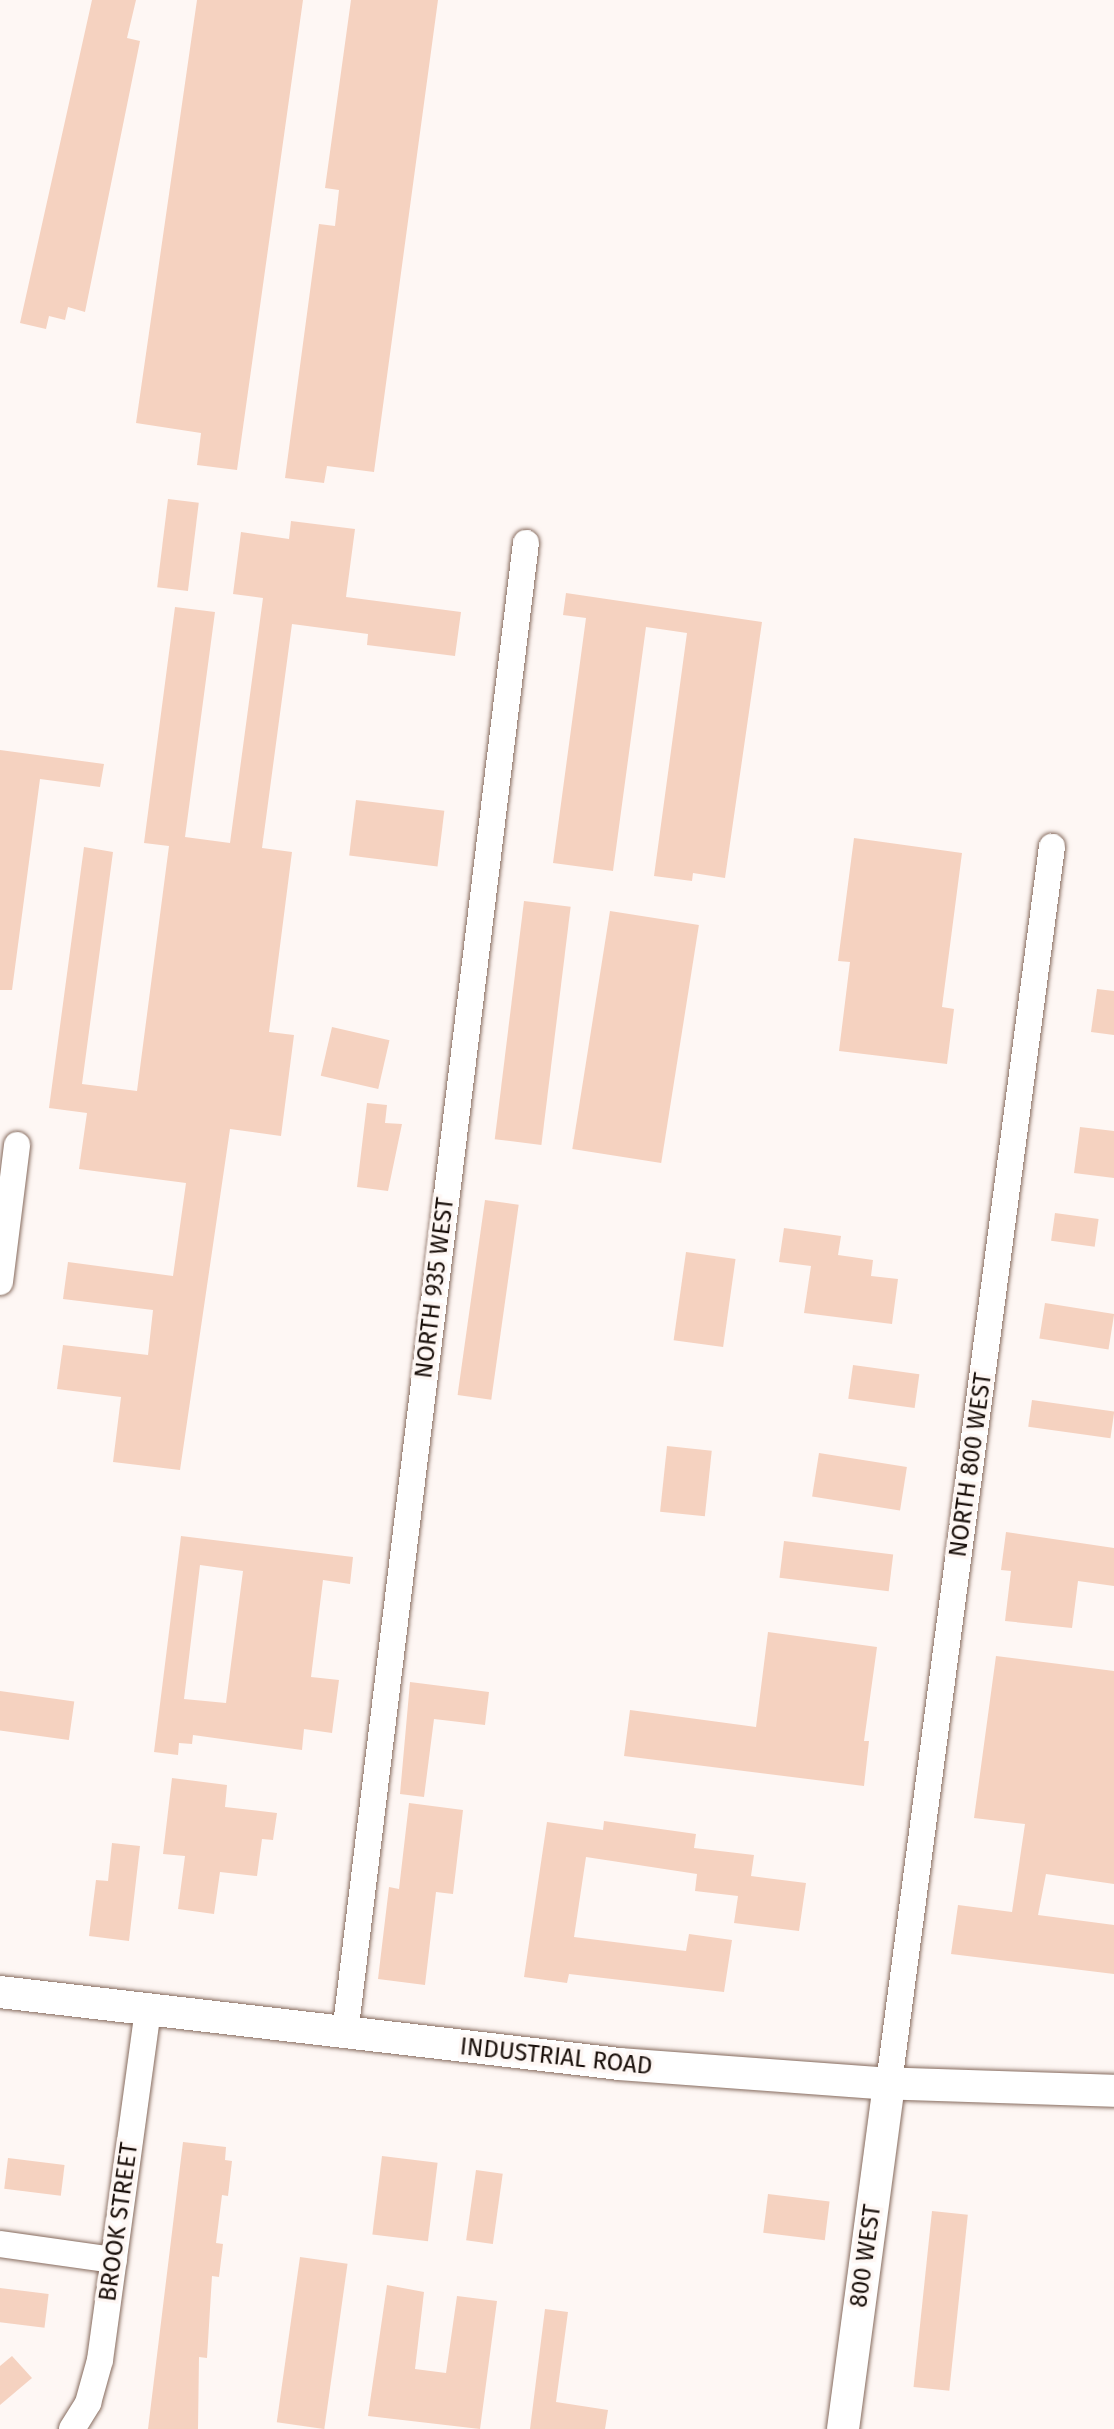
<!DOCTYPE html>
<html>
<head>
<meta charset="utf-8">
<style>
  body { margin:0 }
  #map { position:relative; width:1114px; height:2429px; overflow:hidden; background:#fef7f4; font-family:"Fira Sans",sans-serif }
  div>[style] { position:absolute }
  .building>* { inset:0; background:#f5d2c0; transform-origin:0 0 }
  .roads { filter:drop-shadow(0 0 2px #866b5e) drop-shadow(0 0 2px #866b5e) }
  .minor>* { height:26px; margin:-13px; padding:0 13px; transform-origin:13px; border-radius:13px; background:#fff }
  .tertiary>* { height:32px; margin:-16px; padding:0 16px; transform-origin:16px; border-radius:16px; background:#fff }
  span { translate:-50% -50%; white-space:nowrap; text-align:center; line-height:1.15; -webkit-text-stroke:7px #fef7f4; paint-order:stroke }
  .street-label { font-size:24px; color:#190f0a }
</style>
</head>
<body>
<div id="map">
  <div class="building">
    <i style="clip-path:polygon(92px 0,136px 0,127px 38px,140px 41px,85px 312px,68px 307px,65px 320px,49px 316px,46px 329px,20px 323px)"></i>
    <i style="clip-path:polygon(197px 0,303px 0,237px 470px,197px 465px,201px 433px,136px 423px)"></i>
    <i style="clip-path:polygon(351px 0,438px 0,374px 472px,327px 466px,324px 483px,285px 478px,319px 224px,335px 226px,339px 190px,325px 188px)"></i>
    <i style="left:168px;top:499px;width:31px;height:89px;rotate:7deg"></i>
    <i style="clip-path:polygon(291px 521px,355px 529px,346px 597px,461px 612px,455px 656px,367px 645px,368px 634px,292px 624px,262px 848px,292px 852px,269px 1032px,294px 1035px,281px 1136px,230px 1129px,180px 1470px,113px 1462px,121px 1397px,57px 1389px,63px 1345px,148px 1355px,153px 1310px,63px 1299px,68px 1262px,173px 1276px,186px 1183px,79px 1169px,87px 1113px,49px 1108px,84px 847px,113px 852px,82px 1084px,137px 1091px,169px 846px,144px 843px,175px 607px,215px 612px,185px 837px,230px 843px,263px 598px,233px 594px,241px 532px,289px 539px)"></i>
    <i style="clip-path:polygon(566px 593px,762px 622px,725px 878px,693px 873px,692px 881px,654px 876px,687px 633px,646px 627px,613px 871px,553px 863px,586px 618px,563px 615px)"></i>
    <i style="clip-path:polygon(0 750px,104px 764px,100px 787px,40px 779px,12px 990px,0 990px)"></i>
    <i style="left:356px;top:800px;width:89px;height:56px;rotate:7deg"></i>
    <i style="clip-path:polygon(854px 838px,962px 853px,942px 1007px,954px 1009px,947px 1064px,839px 1051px,850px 962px,838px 961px)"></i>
    <i style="left:524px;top:901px;width:47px;height:240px;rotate:7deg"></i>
    <i style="left:610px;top:911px;width:90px;height:241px;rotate:9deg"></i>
    <i style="clip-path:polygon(1097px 989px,1114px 991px,1114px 1035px,1091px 1032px)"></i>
    <i style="left:332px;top:1027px;width:59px;height:50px;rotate:13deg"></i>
    <i style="clip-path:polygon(367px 1103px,387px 1105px,385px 1123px,402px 1124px,388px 1191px,357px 1187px)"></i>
    <i style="clip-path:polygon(1080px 1127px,1114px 1131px,1114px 1178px,1074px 1173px)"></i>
    <i style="left:485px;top:1200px;width:34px;height:197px;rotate:8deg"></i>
    <i style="left:1055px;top:1213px;width:44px;height:28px;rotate:8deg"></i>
    <i style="clip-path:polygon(784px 1228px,841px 1236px,838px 1255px,873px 1260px,871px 1276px,898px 1279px,892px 1324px,804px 1313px,811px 1266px,779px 1262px)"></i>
    <i style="left:686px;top:1252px;width:50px;height:89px;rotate:8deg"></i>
    <i style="left:1045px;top:1303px;width:70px;height:36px;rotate:9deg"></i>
    <i style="left:853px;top:1365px;width:67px;height:34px;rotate:8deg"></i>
    <i style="left:1032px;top:1400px;width:83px;height:27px;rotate:8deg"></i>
    <i style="left:667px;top:1446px;width:45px;height:66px;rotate:6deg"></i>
    <i style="left:819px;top:1453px;width:89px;height:44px;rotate:9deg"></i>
    <i style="clip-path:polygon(1006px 1532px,1114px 1548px,1114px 1586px,1078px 1581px,1072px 1628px,1005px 1621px,1011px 1571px,1001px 1570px)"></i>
    <i style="clip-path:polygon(evenodd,181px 1536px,353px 1557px,350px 1584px,323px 1580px,311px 1677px,339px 1680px,332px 1733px,304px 1729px,302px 1750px,193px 1735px,192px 1744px,179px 1743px,178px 1755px,154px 1752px,181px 1536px,200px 1565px,243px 1571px,226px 1703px,184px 1699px,200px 1565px)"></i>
    <i style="left:784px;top:1541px;width:110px;height:37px;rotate:7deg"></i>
    <i style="clip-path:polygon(768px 1632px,877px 1647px,864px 1741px,869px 1741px,864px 1786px,624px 1756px,630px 1710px,756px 1727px)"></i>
    <i style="clip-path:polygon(996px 1656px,1114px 1671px,1114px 1884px,1046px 1874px,1038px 1915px,1114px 1925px,1114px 1974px,951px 1954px,958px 1905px,1012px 1912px,1025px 1824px,974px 1818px)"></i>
    <i style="clip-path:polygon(410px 1682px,489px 1692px,485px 1725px,434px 1719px,424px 1797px,400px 1794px)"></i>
    <i style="left:0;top:1691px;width:75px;height:39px;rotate:8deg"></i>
    <i style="clip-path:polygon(172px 1778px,227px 1785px,225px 1807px,277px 1813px,273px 1840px,262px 1839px,257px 1876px,220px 1872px,214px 1914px,178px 1909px,185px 1856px,163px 1854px)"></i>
    <i style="clip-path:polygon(409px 1803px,463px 1810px,453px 1894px,436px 1892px,425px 1985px,378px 1979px,389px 1887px,399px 1889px)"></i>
    <i style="clip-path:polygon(604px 1821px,696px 1834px,694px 1848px,754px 1855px,751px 1876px,806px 1883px,799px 1931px,734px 1923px,738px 1896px,695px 1891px,697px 1874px,586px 1857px,574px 1937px,686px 1951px,689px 1934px,732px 1940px,724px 1992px,569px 1974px,567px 1983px,524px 1977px,547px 1822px,603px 1830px)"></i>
    <i style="clip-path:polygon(112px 1843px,140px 1846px,129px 1941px,89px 1936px,96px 1880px,108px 1881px)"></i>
    <i style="clip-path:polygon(183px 2142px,226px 2147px,225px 2160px,232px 2161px,228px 2196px,222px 2195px,216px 2243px,223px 2244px,219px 2277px,212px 2276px,207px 2358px,199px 2357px,198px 2429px,148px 2429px)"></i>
    <i style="left:382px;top:2156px;width:56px;height:79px;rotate:7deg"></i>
    <i style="left:8px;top:2158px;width:57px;height:31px;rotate:7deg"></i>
    <i style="left:476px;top:2170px;width:27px;height:71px;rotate:8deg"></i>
    <i style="left:768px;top:2194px;width:62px;height:39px;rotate:7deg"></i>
    <i style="left:932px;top:2211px;width:36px;height:177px;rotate:6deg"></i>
    <i style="left:300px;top:2257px;width:48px;height:167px;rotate:8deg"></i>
    <i style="clip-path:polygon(387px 2285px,424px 2292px,415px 2369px,446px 2373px,457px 2296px,497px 2301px,480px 2429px,368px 2416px)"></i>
    <i style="left:0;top:2288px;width:49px;height:34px;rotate:7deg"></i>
    <i style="clip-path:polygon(545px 2309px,568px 2312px,556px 2402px,608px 2410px,605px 2429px,530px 2429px)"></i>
    <i style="clip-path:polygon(12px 2356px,32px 2378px,0 2405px,0 2366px)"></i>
  </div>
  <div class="roads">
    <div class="minor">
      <i style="left:0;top:1282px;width:138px;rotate:-82.9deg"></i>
      <i style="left:345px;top:2034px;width:1502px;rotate:-83.08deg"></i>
      <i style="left:889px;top:2083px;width:1247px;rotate:-82.49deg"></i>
      <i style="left:0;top:2244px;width:115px;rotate:8deg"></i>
      <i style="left:72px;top:2429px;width:31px;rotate:-58deg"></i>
      <i style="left:88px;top:2403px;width:45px;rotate:-74.4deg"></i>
      <i style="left:100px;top:2360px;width:353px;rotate:-82.2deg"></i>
    </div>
    <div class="tertiary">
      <i style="left:0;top:1992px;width:623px;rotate:6.63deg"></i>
      <i style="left:619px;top:2064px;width:259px;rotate:4.2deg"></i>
      <i style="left:877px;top:2083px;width:237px;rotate:1.9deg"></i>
      <i style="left:843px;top:2429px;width:349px;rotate:-82.4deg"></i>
    </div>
  </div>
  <div class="street-label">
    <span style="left:435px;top:1288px;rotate:-83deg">NORTH 935 WEST</span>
    <span style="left:971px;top:1465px;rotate:-82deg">NORTH 800 WEST</span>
    <span style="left:556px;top:2057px;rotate:6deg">INDUSTRIAL ROAD</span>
    <span style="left:119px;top:2222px;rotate:-82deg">BROOK STREET</span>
    <span style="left:866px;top:2256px;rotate:-82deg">800 WEST</span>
  </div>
</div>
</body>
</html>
